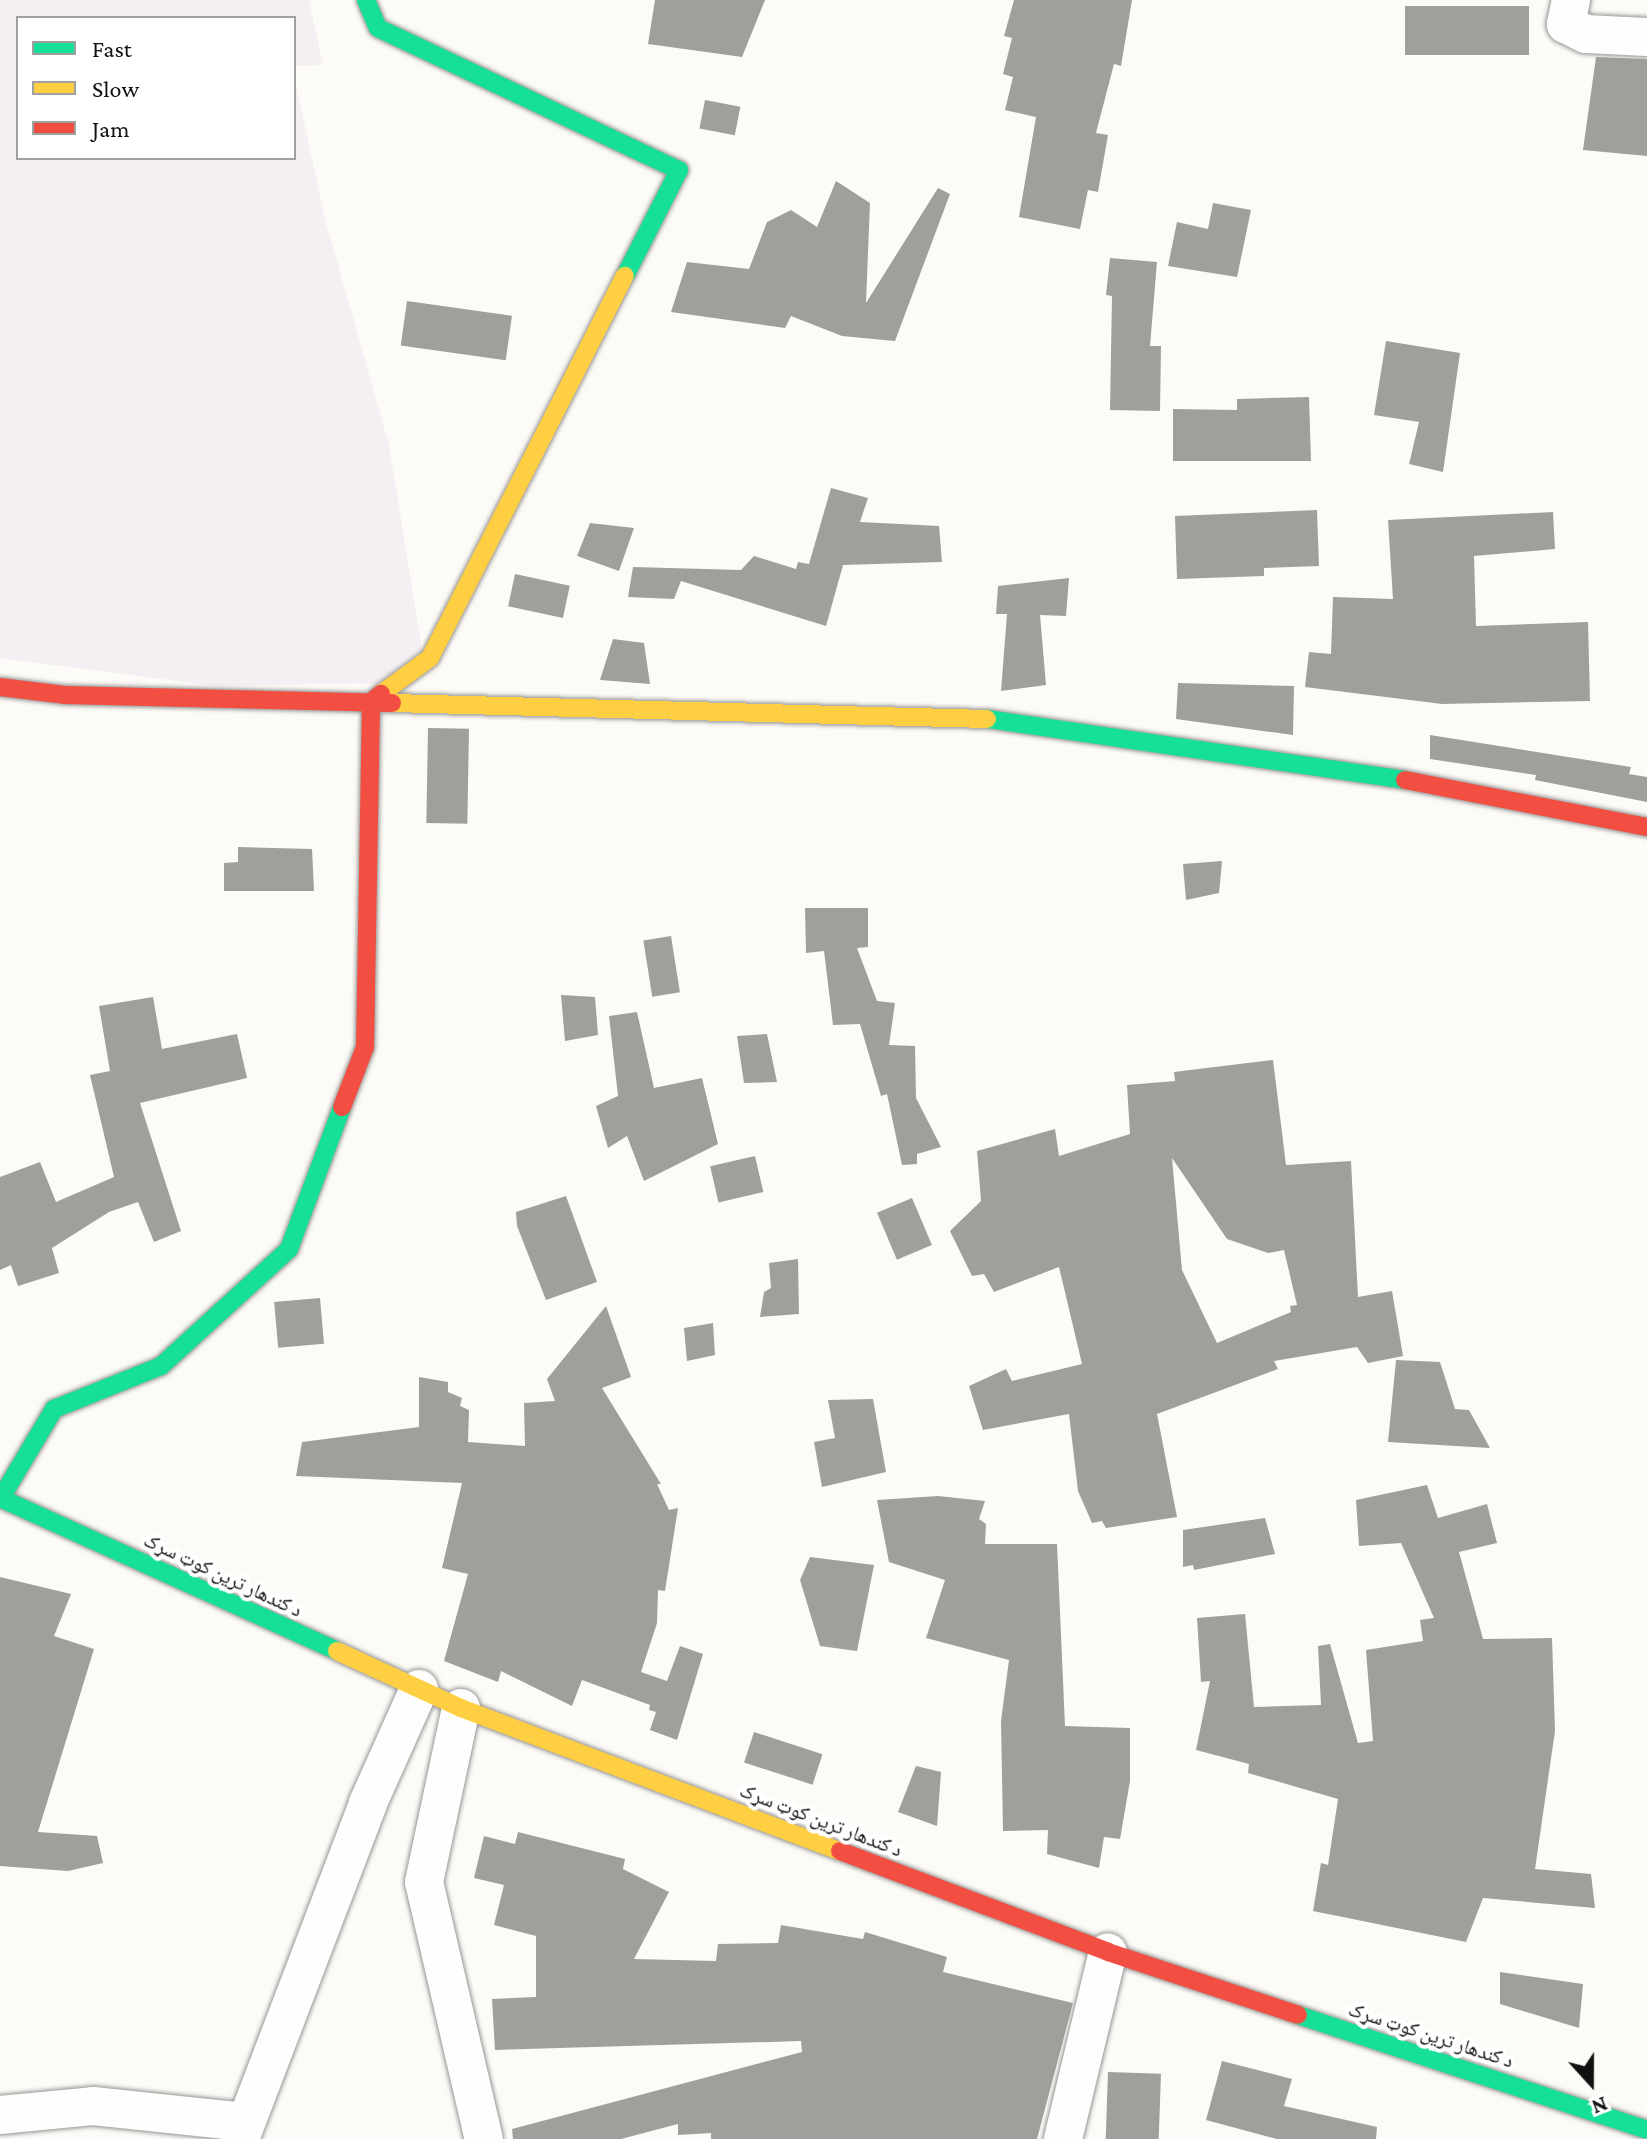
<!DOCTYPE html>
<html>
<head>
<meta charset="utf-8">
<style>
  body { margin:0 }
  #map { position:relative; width:1647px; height:2139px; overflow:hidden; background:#fcfbf7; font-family:"Crimson Pro","Noto Naskh Arabic",serif }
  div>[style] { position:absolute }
  .industrial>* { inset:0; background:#f4eff2 }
  .building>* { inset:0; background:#a09f9c; transform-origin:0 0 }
  .roads { filter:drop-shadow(0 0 2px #979695) drop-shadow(0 0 2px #979695) }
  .street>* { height:38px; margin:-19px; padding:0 19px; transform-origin:19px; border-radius:19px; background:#fffefe }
  .fast>* { height:18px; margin:-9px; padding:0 9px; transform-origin:9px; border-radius:9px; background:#16e098 }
  .slow>* { height:18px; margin:-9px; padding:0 9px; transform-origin:9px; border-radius:9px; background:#ffcf43 }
  .jam>* { height:18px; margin:-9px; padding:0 9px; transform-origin:9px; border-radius:9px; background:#f24e42 }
  span { translate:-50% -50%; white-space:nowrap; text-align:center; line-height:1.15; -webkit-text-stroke:8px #fff; paint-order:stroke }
  .street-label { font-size:20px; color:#111 }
  .legend { position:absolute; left:16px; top:16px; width:280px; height:144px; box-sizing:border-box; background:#fff; border:2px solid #a0a0a0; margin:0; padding:10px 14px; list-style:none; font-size:24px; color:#111 }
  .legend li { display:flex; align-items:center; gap:16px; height:40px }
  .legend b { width:40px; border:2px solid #a0a0a0 }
  .north { position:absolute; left:1551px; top:2043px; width:80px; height:80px; -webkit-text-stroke:6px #fff; paint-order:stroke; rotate:159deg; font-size:22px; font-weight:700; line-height:32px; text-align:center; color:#111 }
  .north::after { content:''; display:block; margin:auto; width:28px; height:36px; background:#111; clip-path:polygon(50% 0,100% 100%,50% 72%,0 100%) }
</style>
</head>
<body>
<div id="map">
  <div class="industrial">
    <i style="clip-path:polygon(0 0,309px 0,323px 65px,294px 66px,294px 18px,18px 18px,18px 158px,294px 158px,294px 76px,325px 219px,389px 445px,422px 650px,381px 683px,216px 686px,0 658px)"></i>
  </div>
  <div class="building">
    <i style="clip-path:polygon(655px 0,765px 0,742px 57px,648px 44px)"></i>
    <i style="clip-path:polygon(1014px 0,1132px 0,1121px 66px,1114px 64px,1096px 133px,1108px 135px,1098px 192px,1088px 190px,1080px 229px,1019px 217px,1036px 117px,1005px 110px,1013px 77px,1003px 74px,1012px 38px,1004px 36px)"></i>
    <i style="left:1405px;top:6px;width:124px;height:49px"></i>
    <i style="clip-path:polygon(1596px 57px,1647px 59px,1647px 156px,1583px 150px)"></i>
    <i style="left:705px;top:100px;width:36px;height:29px;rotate:11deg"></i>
    <i style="clip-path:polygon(836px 181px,870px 203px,866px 303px,938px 188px,950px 194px,895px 341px,842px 336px,791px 316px,785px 328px,671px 312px,687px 262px,749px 269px,767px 222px,791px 210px,817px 227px)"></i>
    <i style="clip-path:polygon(1213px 203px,1251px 210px,1237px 277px,1168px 266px,1177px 222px,1208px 229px)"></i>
    <i style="clip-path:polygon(1110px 258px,1157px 262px,1150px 346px,1161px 346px,1160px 411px,1110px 410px,1112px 296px,1106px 295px)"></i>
    <i style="left:407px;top:301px;width:106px;height:45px;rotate:8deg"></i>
    <i style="clip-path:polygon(1386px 341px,1460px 353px,1443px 472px,1409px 464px,1419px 422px,1374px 415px)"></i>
    <i style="clip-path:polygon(1309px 397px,1311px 461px,1173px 461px,1173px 409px,1237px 410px,1237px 399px)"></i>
    <i style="clip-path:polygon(831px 488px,868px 498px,860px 522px,939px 526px,942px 562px,843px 565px,826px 626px,681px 581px,674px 599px,628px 597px,633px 567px,741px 570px,754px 556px,796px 569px,798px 562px,809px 564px)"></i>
    <i style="clip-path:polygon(1317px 510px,1319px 566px,1264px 568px,1264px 576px,1177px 579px,1175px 516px)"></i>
    <i style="clip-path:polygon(1553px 512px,1555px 549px,1474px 556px,1476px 626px,1588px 622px,1590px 701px,1442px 704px,1305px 687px,1309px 652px,1331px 654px,1333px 597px,1393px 599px,1388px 520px)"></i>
    <i style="clip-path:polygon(590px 523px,634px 528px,619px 571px,577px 556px)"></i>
    <i style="left:515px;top:574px;width:56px;height:33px;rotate:12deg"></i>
    <i style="clip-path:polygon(1069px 578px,1066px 616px,1040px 615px,1046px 685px,1001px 691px,1007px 614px,996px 614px,998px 586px)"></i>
    <i style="clip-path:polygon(613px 639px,644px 643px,650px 684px,600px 680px)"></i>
    <i style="clip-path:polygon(1178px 683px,1294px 686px,1293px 735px,1176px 719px)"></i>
    <i style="left:428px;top:728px;width:41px;height:95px;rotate:1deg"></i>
    <i style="clip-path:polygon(1430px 735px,1631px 767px,1629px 774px,1647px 777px,1647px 802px,1535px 780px,1536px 775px,1430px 759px)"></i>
    <i style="clip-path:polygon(238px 847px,312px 849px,314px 891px,224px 891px,224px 863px,238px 862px)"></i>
    <i style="clip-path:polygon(1222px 861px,1219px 893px,1186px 900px,1183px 864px)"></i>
    <i style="clip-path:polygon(805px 908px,868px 908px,868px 947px,857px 948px,877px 1001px,895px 1003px,889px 1045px,915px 1046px,916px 1098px,941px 1147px,917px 1154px,917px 1164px,902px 1165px,887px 1094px,881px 1096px,860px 1024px,833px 1025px,824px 951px,806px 953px)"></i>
    <i style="left:671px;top:936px;width:57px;height:28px;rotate:81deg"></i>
    <i style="clip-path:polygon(561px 995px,595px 997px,598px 1035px,565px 1041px)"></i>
    <i style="clip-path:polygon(153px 997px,162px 1049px,237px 1034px,247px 1078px,140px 1103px,181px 1231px,154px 1242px,138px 1202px,109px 1212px,52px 1248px,59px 1273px,18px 1286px,11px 1265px,0 1270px,0 1177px,40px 1162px,56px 1202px,114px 1177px,90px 1075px,110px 1071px,99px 1006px)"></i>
    <i style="clip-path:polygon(637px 1012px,654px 1088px,702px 1078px,718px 1144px,644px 1181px,627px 1136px,608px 1148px,596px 1106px,618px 1096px,609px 1016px)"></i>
    <i style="clip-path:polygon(767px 1034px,777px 1082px,744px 1083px,737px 1036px)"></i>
    <i style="clip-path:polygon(evenodd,1273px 1060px,1286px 1165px,1351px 1161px,1358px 1297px,1392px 1291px,1403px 1356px,1368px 1363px,1357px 1347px,1274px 1361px,1278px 1369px,1157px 1414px,1177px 1517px,1106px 1528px,1102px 1521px,1092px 1523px,1078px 1491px,1069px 1414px,983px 1430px,969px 1386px,1006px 1369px,1012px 1381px,1082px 1364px,1059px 1267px,994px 1292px,984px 1274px,972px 1276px,950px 1231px,981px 1201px,977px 1151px,1055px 1129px,1059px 1156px,1130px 1134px,1127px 1085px,1175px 1081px,1174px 1072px,1273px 1060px,1172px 1158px,1227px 1239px,1268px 1253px,1284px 1250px,1297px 1305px,1290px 1306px,1291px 1312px,1217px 1343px,1182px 1270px,1172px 1158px)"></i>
    <i style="left:755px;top:1156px;width:37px;height:46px;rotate:77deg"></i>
    <i style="clip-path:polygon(566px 1196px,597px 1282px,546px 1300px,517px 1226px,516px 1212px)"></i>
    <i style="left:912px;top:1198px;width:51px;height:38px;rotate:67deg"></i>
    <i style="clip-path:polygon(798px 1259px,799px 1314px,760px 1317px,764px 1292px,771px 1288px,769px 1263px)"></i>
    <i style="left:320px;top:1298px;width:46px;height:46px;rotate:85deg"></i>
    <i style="clip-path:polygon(606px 1306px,631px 1377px,602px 1388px,661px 1484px,657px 1484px,669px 1510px,678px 1508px,665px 1591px,658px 1590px,657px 1623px,641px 1672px,667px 1681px,680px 1646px,703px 1654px,677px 1740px,650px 1730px,656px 1712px,649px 1710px,650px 1705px,582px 1680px,572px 1706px,501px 1671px,498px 1682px,444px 1661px,468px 1574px,442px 1568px,462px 1483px,296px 1476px,302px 1442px,419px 1427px,419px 1377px,448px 1382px,448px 1392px,462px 1398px,460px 1406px,469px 1410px,468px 1442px,525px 1446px,524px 1403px,555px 1401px,547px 1379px)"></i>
    <i style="clip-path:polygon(713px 1323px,715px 1355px,687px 1361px,684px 1328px)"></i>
    <i style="clip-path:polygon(1396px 1360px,1440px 1362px,1455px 1409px,1469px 1410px,1490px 1448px,1388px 1442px)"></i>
    <i style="clip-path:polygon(873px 1399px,886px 1472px,822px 1487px,814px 1442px,835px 1438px,828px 1400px)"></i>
    <i style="clip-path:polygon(1427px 1485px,1438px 1518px,1487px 1504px,1497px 1543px,1459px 1552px,1483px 1639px,1552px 1638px,1555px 1731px,1535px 1869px,1591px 1874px,1595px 1908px,1483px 1898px,1466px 1942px,1313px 1911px,1321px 1863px,1328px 1865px,1338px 1799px,1248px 1773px,1249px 1764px,1196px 1750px,1210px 1681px,1201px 1682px,1197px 1618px,1245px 1614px,1254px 1707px,1321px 1705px,1318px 1646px,1330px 1644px,1358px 1743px,1373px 1741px,1366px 1650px,1423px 1641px,1420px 1620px,1434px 1618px,1401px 1543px,1359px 1546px,1356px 1500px)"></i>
    <i style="clip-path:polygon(938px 1496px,985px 1501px,979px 1519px,986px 1524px,985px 1544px,1057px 1544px,1065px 1726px,1130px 1728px,1130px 1781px,1120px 1839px,1104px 1837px,1099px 1868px,1047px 1854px,1048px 1830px,1003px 1831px,1001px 1721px,1009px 1660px,926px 1638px,945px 1580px,889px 1562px,877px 1500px)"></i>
    <i style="clip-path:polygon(1265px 1518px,1275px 1554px,1194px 1570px,1193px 1565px,1183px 1567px,1183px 1530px)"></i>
    <i style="clip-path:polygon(810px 1557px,874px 1565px,857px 1651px,820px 1646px,800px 1580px)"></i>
    <i style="clip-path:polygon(0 1577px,71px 1594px,54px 1636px,94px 1649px,38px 1832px,97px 1836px,103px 1863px,68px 1871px,0 1866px)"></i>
    <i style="left:754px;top:1732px;width:72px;height:32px;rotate:18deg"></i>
    <i style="clip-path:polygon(916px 1766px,941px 1772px,937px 1826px,898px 1812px)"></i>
    <i style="clip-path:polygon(518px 1832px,625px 1859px,623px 1869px,669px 1892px,634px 1959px,716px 1961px,718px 1944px,778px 1943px,781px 1925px,863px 1939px,865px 1932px,947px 1957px,943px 1972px,1073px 2003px,1037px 2139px,711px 2139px,711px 2133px,678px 2135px,678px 2124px,621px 2139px,513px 2139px,512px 2129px,802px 2052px,801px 2041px,495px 2050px,492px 1999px,536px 1997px,536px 1936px,494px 1925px,504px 1885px,474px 1878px,484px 1836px,515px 1844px)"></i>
    <i style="clip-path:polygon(1500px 1972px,1583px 1984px,1579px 2028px,1500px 2004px)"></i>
    <i style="clip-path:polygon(1222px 2061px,1292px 2079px,1284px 2106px,1377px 2127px,1376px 2139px,1277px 2139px,1206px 2120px)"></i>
    <i style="left:1108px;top:2072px;width:53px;height:67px;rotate:2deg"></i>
  </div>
  <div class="roads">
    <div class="street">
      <i style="left:1571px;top:0;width:25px;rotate:102deg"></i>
      <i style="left:1566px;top:24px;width:22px;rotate:27deg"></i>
      <i style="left:1586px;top:34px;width:61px;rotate:2.8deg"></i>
      <i style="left:461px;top:1708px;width:178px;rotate:102deg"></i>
      <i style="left:424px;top:1882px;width:264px;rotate:76.9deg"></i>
      <i style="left:0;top:2115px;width:93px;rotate:-5.5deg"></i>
      <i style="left:93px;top:2106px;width:153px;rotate:6deg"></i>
      <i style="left:240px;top:2139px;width:360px;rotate:-69.1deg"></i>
      <i style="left:368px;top:1803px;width:125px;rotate:-65.9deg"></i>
      <i style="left:1063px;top:2139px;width:192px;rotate:-76.5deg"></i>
    </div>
    <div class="fast">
      <i style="left:366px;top:0;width:30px;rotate:67deg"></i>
      <i style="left:378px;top:28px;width:333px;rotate:25.3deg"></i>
      <i style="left:679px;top:170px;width:119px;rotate:117deg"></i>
      <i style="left:987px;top:719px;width:422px;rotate:8.3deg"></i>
      <i style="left:0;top:1498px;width:370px;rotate:24.4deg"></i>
      <i style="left:1px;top:1498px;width:104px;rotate:-59.2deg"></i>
      <i style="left:54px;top:1409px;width:115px;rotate:-21.9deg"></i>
      <i style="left:161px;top:1366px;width:173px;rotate:-42.4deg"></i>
      <i style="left:289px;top:1249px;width:152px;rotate:-69.5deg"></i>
      <i style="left:1298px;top:2015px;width:367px;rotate:18.2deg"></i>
    </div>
    <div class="slow">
      <i style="left:381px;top:694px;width:61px;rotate:-36.3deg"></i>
      <i style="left:430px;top:658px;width:429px;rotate:-63deg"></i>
      <i style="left:392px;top:703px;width:595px;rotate:1.54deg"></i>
      <i style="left:337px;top:1651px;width:136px;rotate:24.7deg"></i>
      <i style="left:461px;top:1708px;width:405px;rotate:20.7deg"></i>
    </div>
    <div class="jam">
      <i style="left:0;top:687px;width:65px;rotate:7deg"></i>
      <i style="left:65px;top:695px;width:327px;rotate:1.4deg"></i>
      <i style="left:1405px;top:780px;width:247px;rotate:11deg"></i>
      <i style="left:342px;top:1107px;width:64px;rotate:-69deg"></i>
      <i style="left:365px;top:1047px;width:345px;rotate:-89deg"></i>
      <i style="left:371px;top:702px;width:13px;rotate:-39deg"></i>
      <i style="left:840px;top:1851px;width:286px;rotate:20.6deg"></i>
      <i style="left:1108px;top:1952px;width:200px;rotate:18.3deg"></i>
    </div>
  </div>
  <div class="street-label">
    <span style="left:223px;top:1575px;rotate:25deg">د کندهار ترين کوټ سړک</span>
    <span style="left:821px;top:1820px;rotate:21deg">د کندهار ترين کوټ سړک</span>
    <span style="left:1431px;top:2035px;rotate:18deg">د کندهار ترين کوټ سړک</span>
  </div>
  <ul class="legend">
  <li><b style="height:10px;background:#16e098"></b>Fast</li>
  <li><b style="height:10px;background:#ffcf43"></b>Slow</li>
  <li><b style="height:10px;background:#f24e42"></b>Jam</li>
  </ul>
  <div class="north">N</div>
</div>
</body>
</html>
